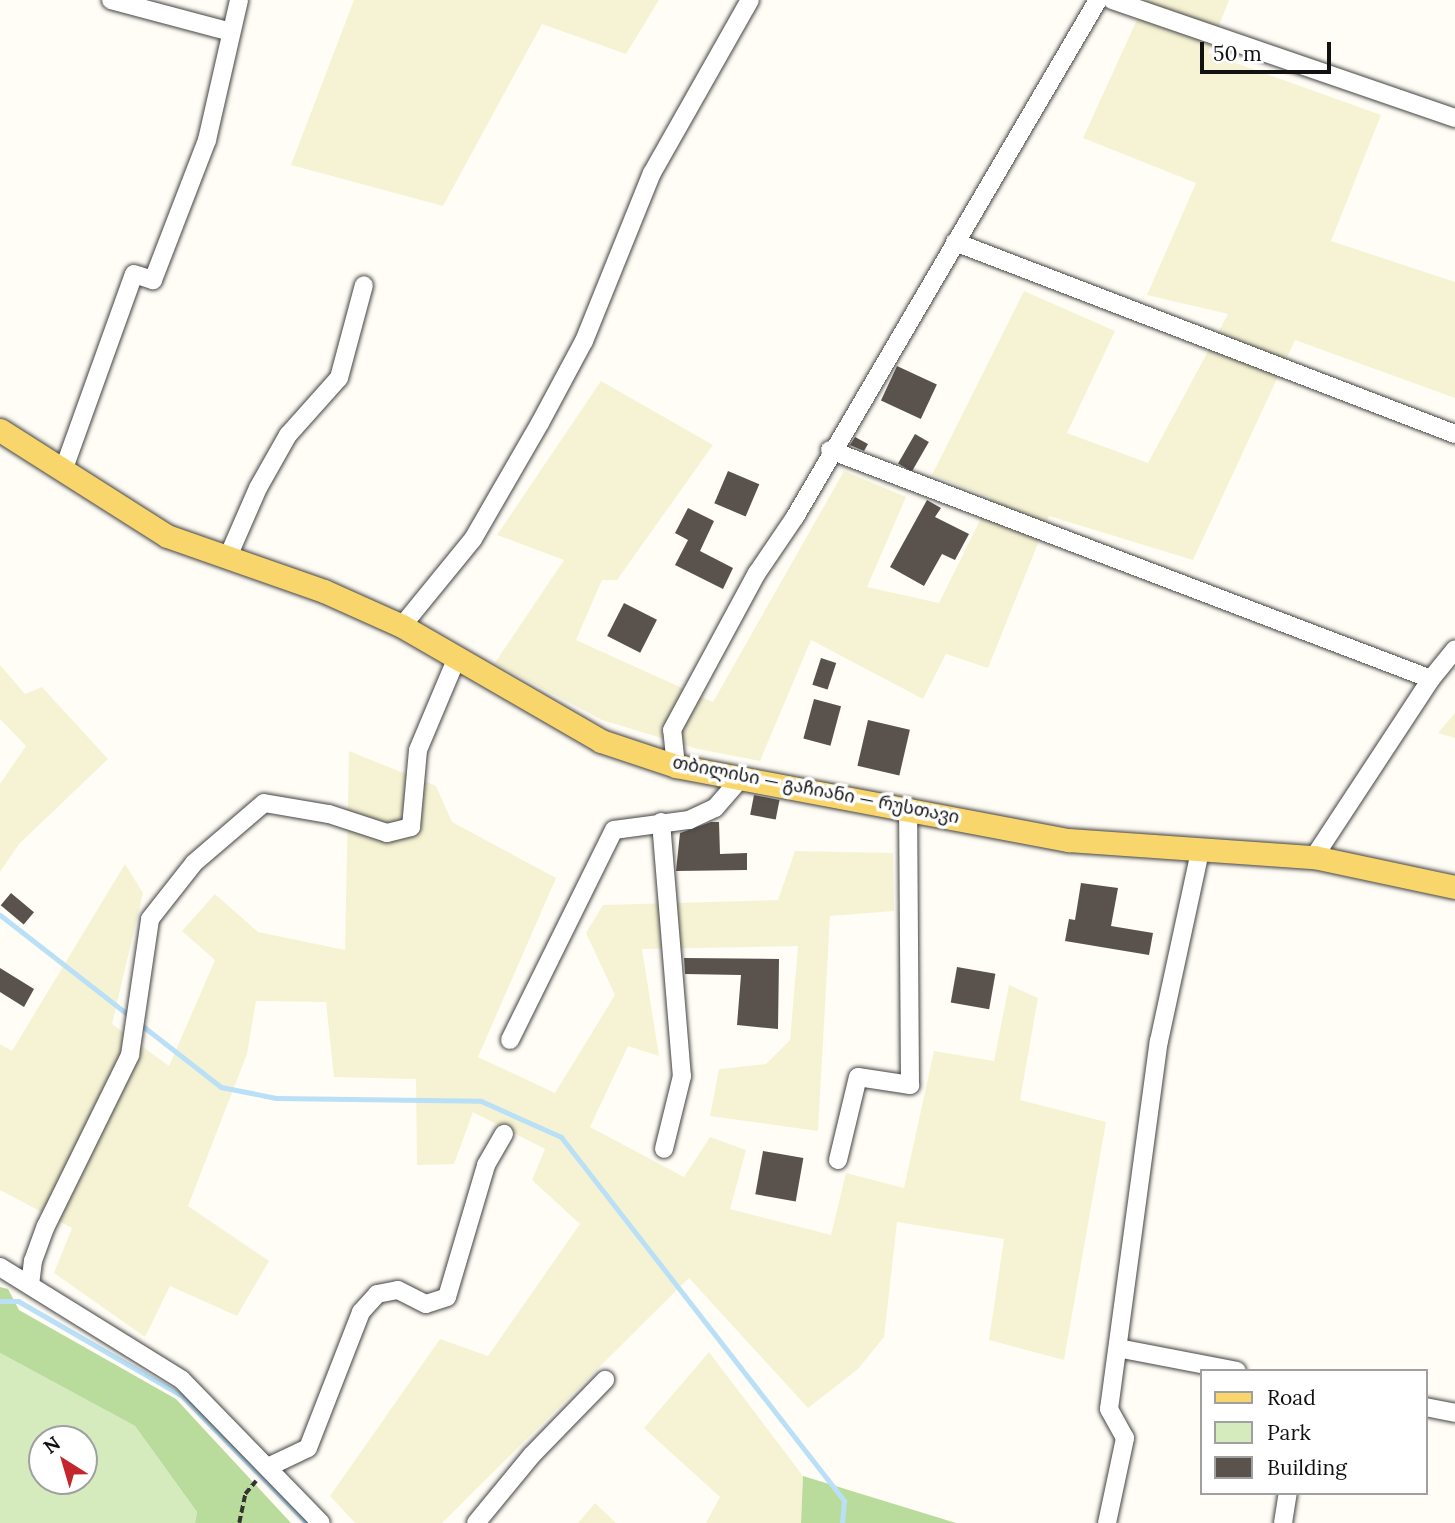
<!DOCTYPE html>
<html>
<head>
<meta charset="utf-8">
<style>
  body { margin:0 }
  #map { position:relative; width:1455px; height:1523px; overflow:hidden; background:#fffdf5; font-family:Lora,"Noto Sans Georgian",serif }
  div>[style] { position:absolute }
  .farmland>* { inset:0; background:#f6f3d4 }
  .green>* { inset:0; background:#d5ebbd }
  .forest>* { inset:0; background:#b9dc9c }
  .stream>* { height:5px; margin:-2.5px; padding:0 2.5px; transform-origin:2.5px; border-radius:2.5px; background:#b9e0f7 }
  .building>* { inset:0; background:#5a524d; transform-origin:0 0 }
  .path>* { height:3.5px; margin-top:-1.75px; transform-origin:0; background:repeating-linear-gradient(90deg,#333 0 7px,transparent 0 10.5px) }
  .roads { filter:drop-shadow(0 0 2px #444) drop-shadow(0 0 2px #444) }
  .minor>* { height:18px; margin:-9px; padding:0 9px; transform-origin:9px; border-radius:9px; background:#fff }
  .major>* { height:23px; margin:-11.5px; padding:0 11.5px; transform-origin:11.5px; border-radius:11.5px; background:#f9d66b }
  span { translate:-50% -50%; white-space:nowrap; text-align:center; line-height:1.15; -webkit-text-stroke:7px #fff; paint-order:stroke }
  .street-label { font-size:18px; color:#111 }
  .legend { position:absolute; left:1200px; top:1369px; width:228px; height:126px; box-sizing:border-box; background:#fff; border:2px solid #a0a0a0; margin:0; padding:9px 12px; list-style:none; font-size:21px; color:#111 }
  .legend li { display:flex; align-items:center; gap:14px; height:35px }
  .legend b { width:35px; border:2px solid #a0a0a0 }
  .north { position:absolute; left:28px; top:1425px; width:70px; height:70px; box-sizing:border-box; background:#fff; border:2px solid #a0a0a0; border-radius:50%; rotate:323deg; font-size:19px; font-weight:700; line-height:28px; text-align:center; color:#111 }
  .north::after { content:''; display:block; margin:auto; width:24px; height:32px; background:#c4262e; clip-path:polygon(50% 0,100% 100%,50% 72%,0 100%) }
  .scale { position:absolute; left:1200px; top:42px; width:131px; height:32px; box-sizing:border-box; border:4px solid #111; border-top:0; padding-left:9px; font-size:21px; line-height:24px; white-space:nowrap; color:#111; -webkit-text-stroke:5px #fff; paint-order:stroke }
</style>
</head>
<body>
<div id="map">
  <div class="farmland">
    <i style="clip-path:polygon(354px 0,659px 0,626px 54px,542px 24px,443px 206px,291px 165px)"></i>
    <i style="clip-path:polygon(1146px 0,1229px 0,1208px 53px,1381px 115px,1331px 241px,1455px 282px,1455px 398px,1295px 340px,1193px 560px,1049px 516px,988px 668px,946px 654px,923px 699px,811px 640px,760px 761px,698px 749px,602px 720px,495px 663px,564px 560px,497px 535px,601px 381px,713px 445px,617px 580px,602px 580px,576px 640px,713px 702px,844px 471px,906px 497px,867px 587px,939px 603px,991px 498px,932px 475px,1024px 291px,1115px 331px,1067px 433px,1148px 463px,1228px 314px,1147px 295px,1196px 183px,1083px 138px)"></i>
    <i style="clip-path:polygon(0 665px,25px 694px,42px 687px,108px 759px,19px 844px,0 872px,0 784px,26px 746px,0 719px)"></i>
    <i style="clip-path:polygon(1455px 713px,1455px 738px,1438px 733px)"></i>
    <i style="clip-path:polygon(349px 751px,436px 786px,452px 822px,556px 878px,478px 1057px,555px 1093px,615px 995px,586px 933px,603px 905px,778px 900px,795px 851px,893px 853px,894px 911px,830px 916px,818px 1131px,710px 1116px,719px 1069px,766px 1064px,790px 1040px,798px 946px,642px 949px,659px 1056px,628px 1046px,590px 1127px,684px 1177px,710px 1137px,746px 1150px,730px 1209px,831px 1235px,846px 1173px,904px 1188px,934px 1051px,994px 1061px,1009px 985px,1038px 998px,1020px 1100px,1106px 1122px,1064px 1360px,989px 1340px,1004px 1239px,897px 1222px,884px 1337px,858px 1369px,808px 1408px,689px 1278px,442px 1523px,355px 1523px,330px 1496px,440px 1339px,488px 1356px,580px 1224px,532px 1180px,545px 1149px,473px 1112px,454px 1164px,417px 1165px,416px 1079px,334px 1077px,326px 1002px,256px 1001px,247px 1054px,188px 1206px,269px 1261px,237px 1316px,170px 1286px,145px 1337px,54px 1273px,72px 1228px,0 1190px,0 1044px,12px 1051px,125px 864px,143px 893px,112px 1024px,169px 1066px,215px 960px,182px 931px,215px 894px,258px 932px,345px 950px)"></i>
    <i style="clip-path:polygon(709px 1352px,803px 1476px,801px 1523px,706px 1523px,720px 1497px,644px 1428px)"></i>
    <i style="clip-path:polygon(595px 1503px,616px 1523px,578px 1523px)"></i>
  </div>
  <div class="green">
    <i style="clip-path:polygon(evenodd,0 1353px,135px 1426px,197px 1512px,195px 1523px,0 1523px,0 1353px,42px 1439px,84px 1439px,84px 1481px,42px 1481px,42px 1439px)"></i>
  </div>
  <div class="forest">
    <i style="clip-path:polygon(0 1287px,8px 1289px,19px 1310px,176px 1399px,291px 1523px,195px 1523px,197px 1512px,135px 1426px,0 1353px)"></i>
    <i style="clip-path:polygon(803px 1476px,956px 1523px,801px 1523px)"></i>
  </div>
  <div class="stream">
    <i style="left:0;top:915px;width:280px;rotate:37.9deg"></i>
    <i style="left:221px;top:1087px;width:56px;rotate:11.3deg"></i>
    <i style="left:276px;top:1098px;width:205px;rotate:0.8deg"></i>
    <i style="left:481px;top:1101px;width:88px;rotate:24.2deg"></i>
    <i style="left:561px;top:1137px;width:461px;rotate:52.1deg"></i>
    <i style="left:844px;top:1501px;width:22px;rotate:95deg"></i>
    <i style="left:0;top:1301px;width:18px"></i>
    <i style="left:18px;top:1301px;width:188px;rotate:30deg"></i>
    <i style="left:181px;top:1395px;width:180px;rotate:45.5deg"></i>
  </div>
  <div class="building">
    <i style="left:897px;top:366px;width:44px;height:38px;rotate:25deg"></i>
    <i style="left:915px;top:434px;width:16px;height:34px;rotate:30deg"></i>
    <i style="clip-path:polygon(855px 437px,868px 444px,864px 451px,850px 445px)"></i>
    <i style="left:728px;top:471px;width:34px;height:35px;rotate:23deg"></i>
    <i style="clip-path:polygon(927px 500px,941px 508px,935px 517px,969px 534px,955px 560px,942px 554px,924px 586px,890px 567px)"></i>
    <i style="clip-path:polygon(688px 508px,714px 521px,700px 551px,733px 568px,723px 589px,675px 565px,688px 540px,675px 533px)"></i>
    <i style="left:624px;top:603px;width:37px;height:37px;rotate:27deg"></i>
    <i style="left:821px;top:658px;width:16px;height:28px;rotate:18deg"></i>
    <i style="left:814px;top:699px;width:28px;height:41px;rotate:15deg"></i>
    <i style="left:868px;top:720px;width:43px;height:47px;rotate:13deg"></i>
    <i style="left:754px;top:795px;width:26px;height:20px;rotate:11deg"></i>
    <i style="clip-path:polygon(711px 822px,719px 822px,720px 854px,747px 853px,747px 870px,676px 871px,680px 833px)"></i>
    <i style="clip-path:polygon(1081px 883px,1118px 888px,1111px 926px,1153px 933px,1149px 955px,1065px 941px,1069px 919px,1075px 920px)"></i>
    <i style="left:11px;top:893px;width:30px;height:16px;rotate:40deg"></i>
    <i style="clip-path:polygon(684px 958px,779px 959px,778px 1029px,737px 1025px,741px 975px,685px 974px)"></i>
    <i style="left:957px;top:967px;width:39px;height:36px;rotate:10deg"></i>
    <i style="clip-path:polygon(0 968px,34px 989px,24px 1007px,0 992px)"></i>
    <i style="left:763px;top:1151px;width:41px;height:44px;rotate:10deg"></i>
  </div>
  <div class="path">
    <i style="left:239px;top:1523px;width:30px;rotate:-78deg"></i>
    <i style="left:245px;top:1494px;width:17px;rotate:-50deg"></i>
  </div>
  <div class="roads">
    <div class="minor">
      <i style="left:111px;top:0;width:124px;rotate:14.9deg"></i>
      <i style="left:1112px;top:0;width:363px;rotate:19deg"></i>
      <i style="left:955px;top:242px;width:536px;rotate:21.01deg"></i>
      <i style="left:830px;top:450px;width:643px;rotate:20.86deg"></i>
      <i style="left:1431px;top:679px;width:213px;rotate:123.3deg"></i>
      <i style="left:63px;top:471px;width:209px;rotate:-70.2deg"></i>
      <i style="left:134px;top:274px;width:20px;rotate:18deg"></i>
      <i style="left:153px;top:280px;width:150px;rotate:-68.9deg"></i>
      <i style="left:207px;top:140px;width:144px;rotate:-77.1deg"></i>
      <i style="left:227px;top:559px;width:77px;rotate:-66.4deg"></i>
      <i style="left:258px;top:488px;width:61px;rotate:-60.5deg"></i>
      <i style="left:288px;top:435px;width:76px;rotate:-48.2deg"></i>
      <i style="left:339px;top:378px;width:96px;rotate:-75deg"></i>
      <i style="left:402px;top:626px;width:112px;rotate:-50.8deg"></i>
      <i style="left:473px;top:539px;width:134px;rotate:-60deg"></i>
      <i style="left:540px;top:423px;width:93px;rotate:-61.8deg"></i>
      <i style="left:584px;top:341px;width:181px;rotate:-68deg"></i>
      <i style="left:652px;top:173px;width:199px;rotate:-60.5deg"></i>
      <i style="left:1431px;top:679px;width:38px;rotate:-51deg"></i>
      <i style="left:676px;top:766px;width:36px;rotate:-96deg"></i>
      <i style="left:672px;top:730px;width:179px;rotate:-61.6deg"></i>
      <i style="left:757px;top:573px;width:68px;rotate:-55.8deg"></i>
      <i style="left:795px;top:517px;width:599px;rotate:-59.63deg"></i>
      <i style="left:661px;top:822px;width:255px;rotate:85.3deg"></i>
      <i style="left:682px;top:1076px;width:75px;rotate:103.9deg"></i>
      <i style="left:510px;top:1040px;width:234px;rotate:-63.7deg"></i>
      <i style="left:614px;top:830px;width:76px;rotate:-7.6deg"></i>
      <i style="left:689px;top:820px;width:29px;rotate:-25deg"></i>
      <i style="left:715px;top:808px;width:40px;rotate:-49deg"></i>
      <i style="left:838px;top:1160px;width:85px;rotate:-76.5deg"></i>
      <i style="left:858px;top:1077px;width:53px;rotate:8.7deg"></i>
      <i style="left:910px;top:1085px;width:278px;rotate:-90.4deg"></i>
      <i style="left:0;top:1267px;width:214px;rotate:31.8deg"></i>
      <i style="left:182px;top:1380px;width:199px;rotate:45.8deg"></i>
      <i style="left:30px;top:1285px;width:24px;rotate:-83deg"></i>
      <i style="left:33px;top:1261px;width:37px;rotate:-70deg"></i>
      <i style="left:46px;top:1226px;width:191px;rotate:-63.8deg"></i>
      <i style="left:130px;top:1055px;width:137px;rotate:-81.6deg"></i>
      <i style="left:150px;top:919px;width:71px;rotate:-51.8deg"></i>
      <i style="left:194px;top:863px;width:92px;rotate:-40.6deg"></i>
      <i style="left:264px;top:803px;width:66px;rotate:9.6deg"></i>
      <i style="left:329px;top:814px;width:61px;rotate:18.1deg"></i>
      <i style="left:387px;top:833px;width:25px;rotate:-14deg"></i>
      <i style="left:411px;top:827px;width:77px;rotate:-84.8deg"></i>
      <i style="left:418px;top:750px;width:101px;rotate:-67.2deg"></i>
      <i style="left:1118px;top:1348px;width:121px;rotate:10.9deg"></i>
      <i style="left:1425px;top:1407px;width:31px;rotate:11deg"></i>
      <i style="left:268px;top:1467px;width:44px;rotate:-25.4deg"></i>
      <i style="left:308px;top:1448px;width:146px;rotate:-68.7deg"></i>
      <i style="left:361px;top:1312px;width:24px;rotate:-48deg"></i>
      <i style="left:377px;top:1294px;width:21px;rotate:-11deg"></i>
      <i style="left:398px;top:1290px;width:31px;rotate:27deg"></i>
      <i style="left:426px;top:1304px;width:22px;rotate:-18deg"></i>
      <i style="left:447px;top:1297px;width:138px;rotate:-73.5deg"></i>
      <i style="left:486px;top:1165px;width:36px;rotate:-60deg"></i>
      <i style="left:476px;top:1523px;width:88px;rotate:-50.5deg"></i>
      <i style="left:532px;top:1455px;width:105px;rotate:-45.8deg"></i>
      <i style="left:1107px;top:1523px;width:87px;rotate:-78deg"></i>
      <i style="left:1125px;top:1438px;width:33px;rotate:-119deg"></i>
      <i style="left:1109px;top:1409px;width:371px;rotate:-82.3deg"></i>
      <i style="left:1159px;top:1041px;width:193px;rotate:-77.8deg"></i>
      <i style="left:1283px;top:1523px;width:30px;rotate:-81deg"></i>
    </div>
    <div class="major">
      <i style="left:0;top:430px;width:198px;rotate:32.4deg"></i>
      <i style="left:167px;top:536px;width:166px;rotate:19.3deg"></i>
      <i style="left:324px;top:591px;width:85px;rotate:24.2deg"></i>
      <i style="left:402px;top:626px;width:230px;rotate:30deg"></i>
      <i style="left:601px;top:741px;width:79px;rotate:18.4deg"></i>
      <i style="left:676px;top:766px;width:399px;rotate:10.7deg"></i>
      <i style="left:1068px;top:840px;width:247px;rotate:4deg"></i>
      <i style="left:1314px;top:857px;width:144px;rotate:12deg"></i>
    </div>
  </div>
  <div class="street-label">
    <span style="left:816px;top:790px;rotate:11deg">თბილისი — გაჩიანი — რუსთავი</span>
  </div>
  <ul class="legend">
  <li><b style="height:9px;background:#f9d66b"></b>Road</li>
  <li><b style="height:19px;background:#d5ebbd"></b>Park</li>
  <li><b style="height:19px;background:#5a524d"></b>Building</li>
  </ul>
  <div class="north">N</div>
  <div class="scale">50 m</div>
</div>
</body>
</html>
